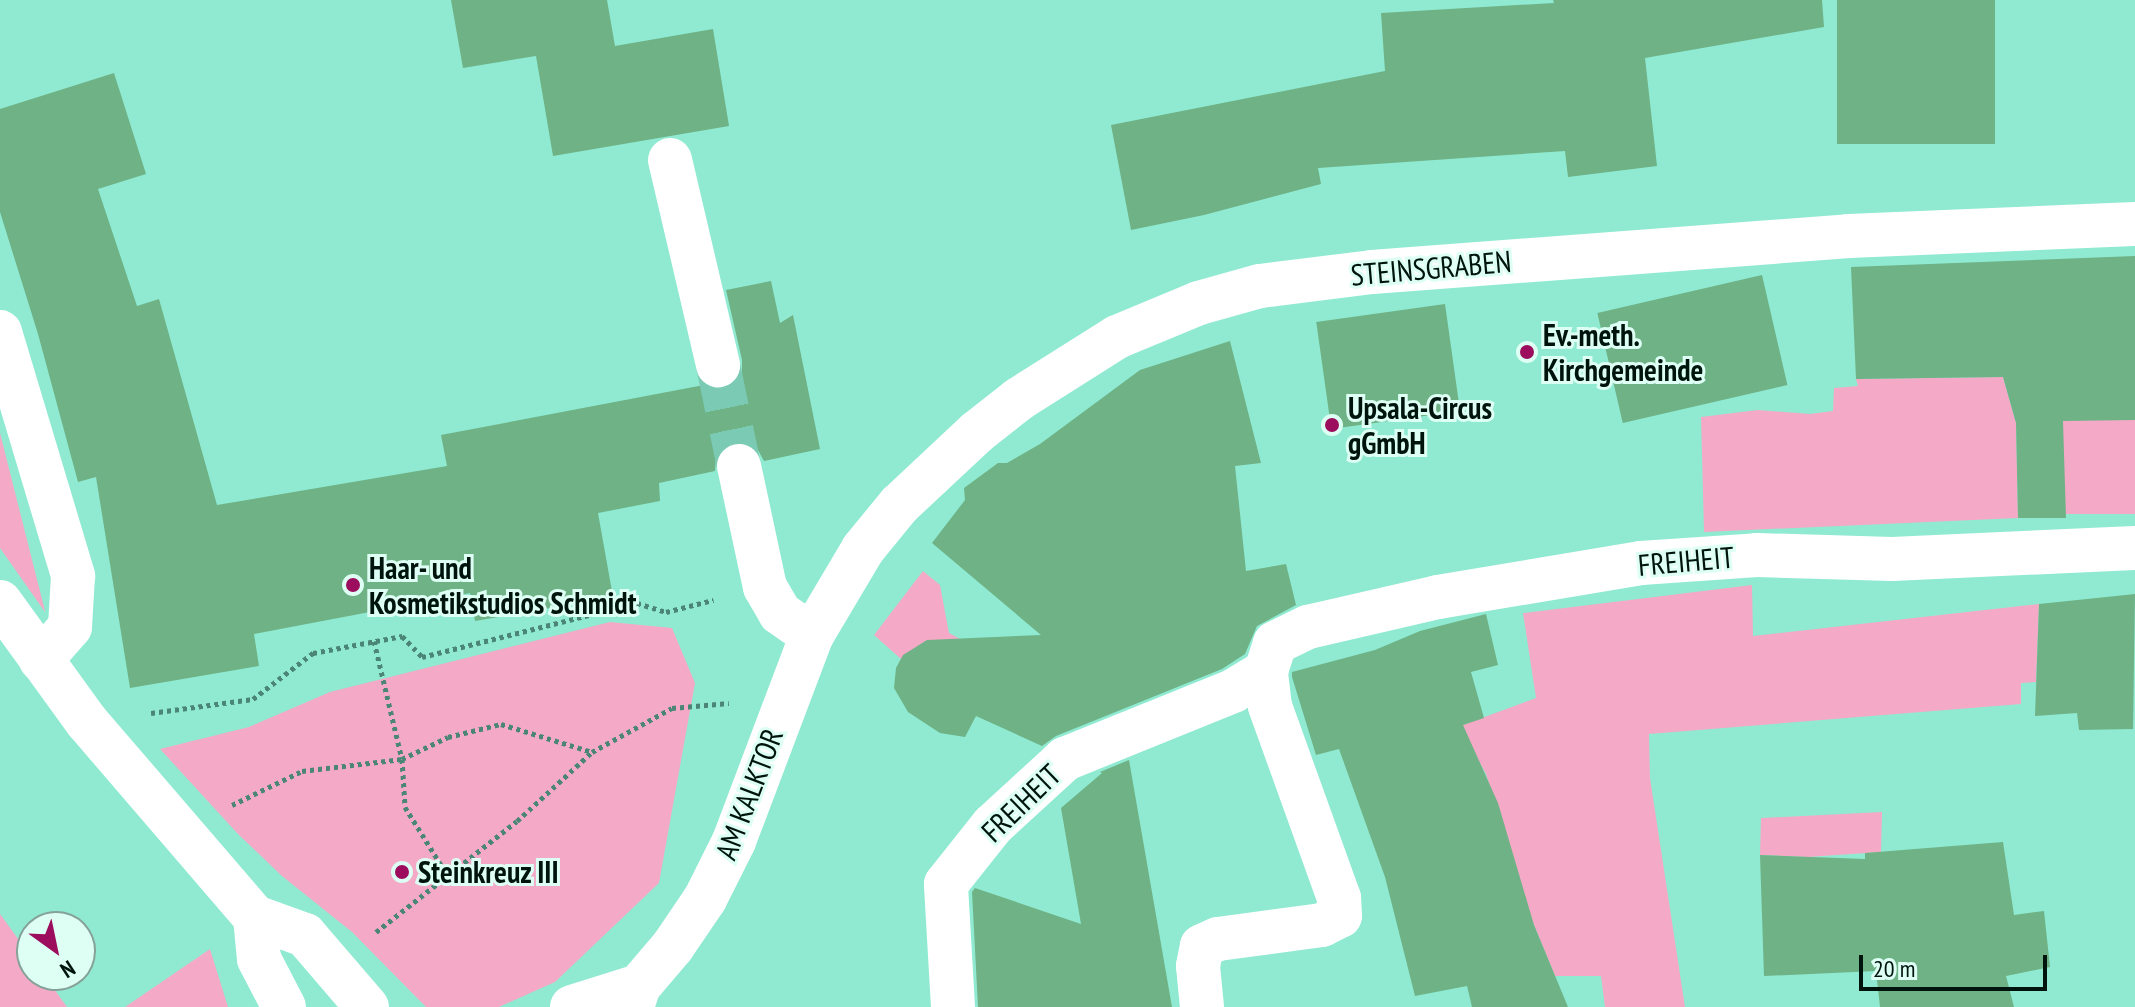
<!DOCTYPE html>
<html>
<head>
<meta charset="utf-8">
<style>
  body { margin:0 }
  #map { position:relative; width:2135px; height:1007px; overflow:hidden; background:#8fead1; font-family:"PT Sans Narrow",sans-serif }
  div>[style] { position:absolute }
  .green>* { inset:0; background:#f4aac6; transform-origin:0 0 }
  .building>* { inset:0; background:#6eb286; transform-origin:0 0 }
  .minor-tunnel>* { height:44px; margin-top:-22px; transform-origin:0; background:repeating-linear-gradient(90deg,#7acab4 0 44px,transparent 0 66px) }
  .path>* { height:5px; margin-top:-2.5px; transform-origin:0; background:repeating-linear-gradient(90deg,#4b8575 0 4px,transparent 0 8px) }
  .minor>* { height:44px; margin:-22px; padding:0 22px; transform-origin:22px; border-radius:22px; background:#fff }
  .dots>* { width:22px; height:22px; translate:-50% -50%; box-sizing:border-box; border:4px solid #ddfff4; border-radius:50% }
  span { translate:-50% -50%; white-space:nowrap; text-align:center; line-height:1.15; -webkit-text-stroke:6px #ddfff4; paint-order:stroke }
  .street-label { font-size:30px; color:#00140e }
  .poi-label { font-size:30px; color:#00140e; font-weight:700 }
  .left { translate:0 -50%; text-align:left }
  .north { position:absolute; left:16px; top:911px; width:80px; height:80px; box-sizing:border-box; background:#ddfff4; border:2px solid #85a198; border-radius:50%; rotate:147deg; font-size:22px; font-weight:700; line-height:32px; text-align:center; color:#00140e }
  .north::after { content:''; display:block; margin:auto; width:28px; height:36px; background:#9c0e5d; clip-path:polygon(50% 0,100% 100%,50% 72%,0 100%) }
  .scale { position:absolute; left:1859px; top:955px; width:188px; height:36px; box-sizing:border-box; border:4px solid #00140e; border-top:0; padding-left:10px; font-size:24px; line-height:28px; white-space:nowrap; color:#00140e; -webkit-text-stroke:6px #ddfff4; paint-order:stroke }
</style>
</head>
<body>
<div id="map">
  <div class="green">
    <i style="clip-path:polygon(2003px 377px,2016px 423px,2018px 518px,1704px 532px,1701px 417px,1758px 410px,1810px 414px,1833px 411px,1834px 388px,1858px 386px,1856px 379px)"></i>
    <i style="left:2135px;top:420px;width:94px;height:72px;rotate:90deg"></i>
    <i style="clip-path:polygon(0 433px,45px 611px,45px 612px,0 548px)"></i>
    <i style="clip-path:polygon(923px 571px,940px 585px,949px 633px,962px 640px,927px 640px,901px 659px,874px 635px)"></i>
    <i style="clip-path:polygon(1752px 585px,1753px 636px,2039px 604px,2036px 682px,2021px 683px,2021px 704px,1649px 734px,1650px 778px,1685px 1007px,1605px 1007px,1601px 976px,1555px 976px,1529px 913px,1486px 774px,1460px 726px,1536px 698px,1523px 613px)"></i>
    <i style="clip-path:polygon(610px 622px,672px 628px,695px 683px,659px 883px,555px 982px,499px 1007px,426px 1007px,352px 932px,282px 876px,238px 834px,160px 749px,249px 727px,330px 692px)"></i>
    <i style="clip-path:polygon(1882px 812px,1881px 852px,1808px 857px,1760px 855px,1761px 818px)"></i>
    <i style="clip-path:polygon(0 914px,32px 958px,32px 975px,44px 975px,67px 1007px,0 1007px)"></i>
    <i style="clip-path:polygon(210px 949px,228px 1007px,125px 1007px)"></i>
  </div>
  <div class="building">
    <i style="clip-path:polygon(451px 0,607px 0,615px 46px,713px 29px,729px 126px,553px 156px,536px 56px,463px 68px)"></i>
    <i style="clip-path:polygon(1553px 0,1822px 0,1824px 27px,1645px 58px,1657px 166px,1568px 177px,1565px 151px,1318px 168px,1321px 184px,1204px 215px,1131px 230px,1111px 125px,1385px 71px,1381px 13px,1554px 3px)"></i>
    <i style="left:1837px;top:0;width:158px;height:144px"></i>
    <i style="clip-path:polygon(114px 73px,146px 174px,98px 189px,137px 306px,159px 299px,217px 505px,447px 466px,441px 435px,704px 385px,724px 389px,736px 383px,742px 371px,742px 360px,726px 290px,771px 281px,780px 323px,793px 315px,820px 449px,764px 461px,758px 450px,747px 443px,733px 442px,722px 448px,716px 458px,715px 471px,659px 483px,660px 501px,598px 513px,613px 597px,475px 621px,470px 593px,254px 634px,259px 666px,130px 688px,96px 477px,78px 482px,38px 334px,0 212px,0 109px)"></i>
    <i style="clip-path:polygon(2135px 256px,2135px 420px,2063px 421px,2066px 518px,2018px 518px,2016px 423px,2003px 377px,1856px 379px,1851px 267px)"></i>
    <i style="left:1762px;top:275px;width:113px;height:169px;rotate:77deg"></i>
    <i style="left:1445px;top:304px;width:108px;height:130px;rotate:82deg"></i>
    <i style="clip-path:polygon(1230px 341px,1261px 463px,1235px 466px,1246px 571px,1286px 564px,1296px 605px,1257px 626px,1245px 654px,1222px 669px,1056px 736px,1042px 746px,976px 716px,965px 737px,940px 733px,908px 712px,894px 688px,896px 668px,903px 655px,927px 640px,1041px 635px,932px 543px,965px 500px,964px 488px,998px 463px,1007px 463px,1040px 444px,1140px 370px)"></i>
    <i style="clip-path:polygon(2135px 594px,2133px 729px,2079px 730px,2077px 713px,2035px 716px,2039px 604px)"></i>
    <i style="clip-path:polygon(1486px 614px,1498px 665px,1471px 672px,1484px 718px,1463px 725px,1498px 803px,1534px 925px,1568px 1007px,1472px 1007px,1467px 986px,1415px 996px,1385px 877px,1339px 749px,1316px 755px,1292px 677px,1292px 672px,1375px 650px,1420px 631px)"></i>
    <i style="clip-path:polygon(1129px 760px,1172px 1007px,978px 1007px,972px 892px,975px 888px,1081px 924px,1061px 808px,1102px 773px,1100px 772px)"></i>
    <i style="clip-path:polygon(2003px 842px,2014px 915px,2044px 911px,2050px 967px,2006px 976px,2014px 1007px,1880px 1007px,1876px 971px,1764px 976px,1760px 855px,1865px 859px,1865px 853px)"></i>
  </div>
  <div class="minor-tunnel">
    <i style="left:718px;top:365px;width:103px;rotate:78.3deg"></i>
  </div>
  <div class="path">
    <i style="left:374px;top:641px;width:121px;rotate:76.7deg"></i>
    <i style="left:402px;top:759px;width:48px;rotate:86.4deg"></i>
    <i style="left:405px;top:807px;width:81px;rotate:58.1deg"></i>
    <i style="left:151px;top:713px;width:103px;rotate:-7.8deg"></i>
    <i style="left:253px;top:699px;width:76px;rotate:-37.5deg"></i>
    <i style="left:313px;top:653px;width:91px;rotate:-10.8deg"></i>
    <i style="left:402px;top:636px;width:29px;rotate:46deg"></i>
    <i style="left:422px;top:657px;width:222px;rotate:-14.1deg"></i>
    <i style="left:637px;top:603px;width:30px;rotate:17deg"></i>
    <i style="left:666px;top:612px;width:49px;rotate:-14.3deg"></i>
    <i style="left:232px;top:805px;width:78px;rotate:-25.9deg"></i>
    <i style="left:302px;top:771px;width:101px;rotate:-6.8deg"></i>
    <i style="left:402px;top:759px;width:51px;rotate:-25.6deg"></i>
    <i style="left:448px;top:737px;width:55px;rotate:-13.8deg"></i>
    <i style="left:501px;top:724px;width:95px;rotate:17.1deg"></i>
    <i style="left:376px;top:932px;width:179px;rotate:-38.2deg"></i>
    <i style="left:517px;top:821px;width:102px;rotate:-42.6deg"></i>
    <i style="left:592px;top:752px;width:91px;rotate:-28.8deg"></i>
    <i style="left:672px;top:708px;width:57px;rotate:-5deg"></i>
  </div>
  <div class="minor">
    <i style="left:670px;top:160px;width:211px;rotate:76.8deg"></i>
    <i style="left:0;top:332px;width:255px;rotate:73.3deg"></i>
    <i style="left:73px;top:576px;width:51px;rotate:93.4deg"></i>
    <i style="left:70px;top:627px;width:44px;rotate:131.3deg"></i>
    <i style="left:739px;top:466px;width:124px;rotate:77.9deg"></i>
    <i style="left:765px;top:587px;width:30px;rotate:60deg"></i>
    <i style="left:780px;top:613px;width:39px;rotate:35deg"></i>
    <i style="left:0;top:602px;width:148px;rotate:54.1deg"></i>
    <i style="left:87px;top:722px;width:257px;rotate:49.3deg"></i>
    <i style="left:255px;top:917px;width:53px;rotate:19.8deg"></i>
    <i style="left:305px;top:935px;width:95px;rotate:49.3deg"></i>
    <i style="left:255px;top:917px;width:42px;rotate:84.6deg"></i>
    <i style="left:259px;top:959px;width:54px;rotate:62.5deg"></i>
    <i style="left:572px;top:1007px;width:70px;rotate:-17.4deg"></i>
    <i style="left:632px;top:1007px;width:22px;rotate:-72deg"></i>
    <i style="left:639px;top:986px;width:52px;rotate:-49.6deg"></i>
    <i style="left:673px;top:946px;width:57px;rotate:-55.8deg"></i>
    <i style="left:705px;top:899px;width:65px;rotate:-63.4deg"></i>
    <i style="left:734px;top:841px;width:220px;rotate:-69.3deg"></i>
    <i style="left:812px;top:635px;width:100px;rotate:-59.3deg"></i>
    <i style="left:863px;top:549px;width:57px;rotate:-50.7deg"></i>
    <i style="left:899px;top:505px;width:107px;rotate:-43.1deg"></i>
    <i style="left:977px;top:432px;width:53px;rotate:-38.2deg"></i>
    <i style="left:1019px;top:399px;width:116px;rotate:-32.3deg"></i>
    <i style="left:1117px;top:337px;width:89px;rotate:-22.5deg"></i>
    <i style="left:1199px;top:303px;width:63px;rotate:-15.6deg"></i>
    <i style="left:1260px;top:286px;width:113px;rotate:-7.1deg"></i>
    <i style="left:1372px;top:272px;width:478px;rotate:-4.3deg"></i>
    <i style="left:1849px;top:236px;width:286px;rotate:-2.4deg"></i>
    <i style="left:953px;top:1007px;width:123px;rotate:-93.3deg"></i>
    <i style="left:946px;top:884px;width:75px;rotate:-51.5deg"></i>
    <i style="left:993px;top:825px;width:98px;rotate:-42.5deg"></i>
    <i style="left:1065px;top:759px;width:181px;rotate:-22deg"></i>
    <i style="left:1233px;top:691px;width:39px;rotate:-31deg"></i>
    <i style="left:1202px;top:1007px;width:41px;rotate:-95.6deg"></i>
    <i style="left:1198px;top:966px;width:20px;rotate:-79deg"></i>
    <i style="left:1202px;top:946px;width:17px;rotate:-24deg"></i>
    <i style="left:1218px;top:939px;width:105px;rotate:-7.7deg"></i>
    <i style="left:1322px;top:925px;width:20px;rotate:-27deg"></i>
    <i style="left:1340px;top:916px;width:18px;rotate:-93deg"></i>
    <i style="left:1339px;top:898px;width:204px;rotate:-109.8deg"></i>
    <i style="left:1270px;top:706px;width:35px;rotate:-97deg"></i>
    <i style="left:1266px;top:671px;width:29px;rotate:-72deg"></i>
    <i style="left:1275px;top:643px;width:37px;rotate:-26deg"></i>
    <i style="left:1308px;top:627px;width:133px;rotate:-13deg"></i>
    <i style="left:1438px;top:597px;width:206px;rotate:-9.5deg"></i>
    <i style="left:1641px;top:563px;width:116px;rotate:-3.9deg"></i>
    <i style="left:1757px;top:555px;width:135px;rotate:1.7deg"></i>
    <i style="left:1892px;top:559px;width:243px;rotate:-2.6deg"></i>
  </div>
  <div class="dots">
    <i style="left:1527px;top:352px;background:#9c0e5d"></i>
    <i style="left:1332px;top:425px;background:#9c0e5d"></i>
    <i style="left:353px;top:585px;background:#9c0e5d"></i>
    <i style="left:402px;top:872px;background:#9c0e5d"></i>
  </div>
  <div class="street-label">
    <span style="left:1431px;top:268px;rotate:-5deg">STEINSGRABEN</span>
    <span style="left:1686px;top:561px;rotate:-5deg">FREIHEIT</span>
    <span style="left:749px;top:794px;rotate:-69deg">AM KALKTOR</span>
    <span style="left:1021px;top:803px;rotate:-44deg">FREIHEIT</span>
  </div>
  <div class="poi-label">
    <span class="left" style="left:1543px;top:352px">Ev.-meth.<br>Kirchgemeinde</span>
    <span class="left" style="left:1348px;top:425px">Upsala-Circus<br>gGmbH</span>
    <span class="left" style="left:369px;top:585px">Haar- und<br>Kosmetikstudios Schmidt</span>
    <span class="left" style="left:418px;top:872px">Steinkreuz III</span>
  </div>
  <div class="north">N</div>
  <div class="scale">20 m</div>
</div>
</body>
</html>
